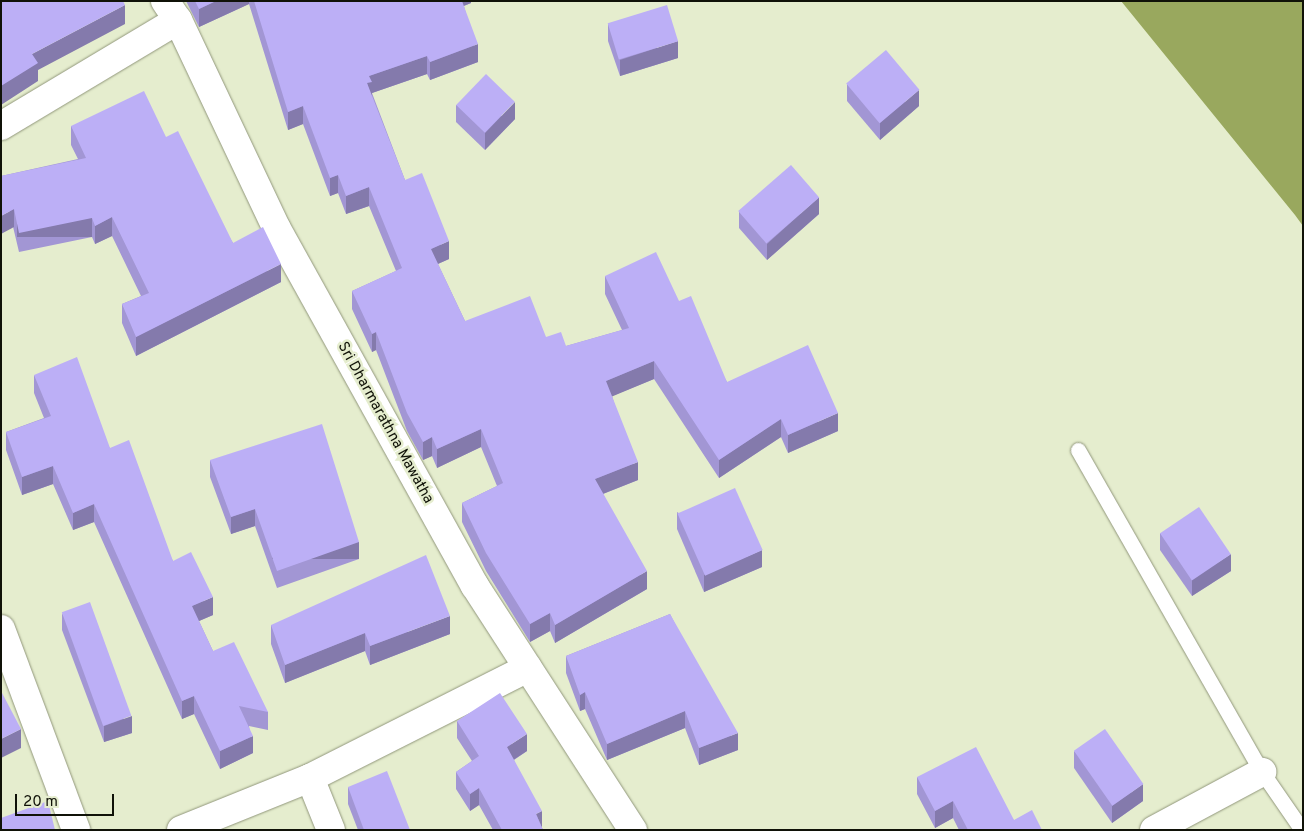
<!DOCTYPE html>
<html>
<head>
<meta charset="utf-8">
<style>
  body { margin:0 }
  #map { position:relative; width:1304px; height:831px; overflow:hidden; background:#e5edce; font-family:Overpass,sans-serif }
  div>[style] { position:absolute }
  .water>* { inset:0; background:#99a85e }
  .roads { filter:drop-shadow(0 0 1px #91977b) drop-shadow(0 0 1px #91977b) }
  .service>* { height:15px; margin:-7.5px; padding:0 7.5px; transform-origin:7.5px; border-radius:7.5px; background:#fff }
  .minor>* { height:28px; margin:-14px; padding:0 14px; transform-origin:14px; border-radius:14px; background:#fff }
  .wall>* { inset:0; background:#a296d4 }
  .shaded-wall>* { inset:0; background:#847aac; transform-origin:0 0 }
  .building>* { inset:0; background:#bcaff6; transform-origin:0 0 }
  span { translate:-50% -50%; white-space:nowrap; text-align:center; line-height:1.15; -webkit-text-stroke:5px #e5edce; paint-order:stroke }
  .street-label { font-size:15px; color:#101208 }
  .frame { position:absolute; inset:0; border:2px solid #101208; pointer-events:none }
  .scale { position:absolute; left:15px; top:794px; width:99px; height:22px; box-sizing:border-box; border:2px solid #101208; border-top:0; padding-left:6px; font-size:15px; line-height:18px; white-space:nowrap; color:#101208; -webkit-text-stroke:4px #e5edce; paint-order:stroke }
</style>
</head>
<body>
<div id="map">
  <div class="water">
    <i style="clip-path:polygon(1121px 1px,1303px 1px,1303px 226px,1295px 215px)"></i>
  </div>
  <div class="roads">
    <div class="service">
      <i style="left:1078px;top:450px;width:371px;rotate:60.3deg"></i>
      <i style="left:1262px;top:772px;width:70px;rotate:55.4deg"></i>
    </div>
    <div class="minor">
      <i style="left:165px;top:1px;width:23px;rotate:56deg"></i>
      <i style="left:178px;top:20px;width:231px;rotate:64.7deg"></i>
      <i style="left:277px;top:229px;width:408px;rotate:61deg"></i>
      <i style="left:475px;top:586px;width:291px;rotate:57.1deg"></i>
      <i style="left:1px;top:126px;width:206px;rotate:-30.9deg"></i>
      <i style="left:1px;top:629px;width:215px;rotate:69.5deg"></i>
      <i style="left:310px;top:778px;width:56px;rotate:68deg"></i>
      <i style="left:181px;top:830px;width:139px;rotate:-22deg"></i>
      <i style="left:310px;top:778px;width:244px;rotate:-26.8deg"></i>
      <i style="left:1154px;top:830px;width:123px;rotate:-28.2deg"></i>
    </div>
  </div>
  <div class="wall">
    <i style="clip-path:polygon(186px 1px,471px 1px,471px 3px,464px 6px,478px 62px,430px 80px,427px 74px,372px 93px,405px 180px,449px 259px,438px 264px,465px 321px,546px 337px,566px 346px,622px 330px,605px 294px,605px 276px,679px 301px,727px 382px,838px 431px,788px 453px,781px 437px,719px 478px,654px 379px,612px 396px,638px 480px,603px 494px,647px 589px,555px 643px,550px 631px,530px 642px,486px 571px,462px 522px,462px 503px,497px 486px,481px 447px,437px 468px,432px 456px,423px 460px,407px 431px,376px 350px,372px 352px,352px 309px,352px 291px,396px 271px,369px 206px,346px 214px,338px 193px,330px 196px,303px 124px,288px 130px,249px 4px,199px 27px)"></i>
    <i style="clip-path:polygon(608px 24px,678px 58px,620px 76px,608px 41px)"></i>
    <i style="clip-path:polygon(847px 84px,919px 106px,880px 140px,847px 101px)"></i>
    <i style="clip-path:polygon(456px 105px,515px 119px,485px 150px,456px 122px)"></i>
    <i style="clip-path:polygon(71px 126px,166px 137px,233px 243px,281px 282px,136px 356px,122px 323px,122px 304px,141px 296px,112px 236px,95px 244px,92px 237px,19px 252px,1px 176px,78px 159px,71px 145px)"></i>
    <i style="clip-path:polygon(739px 212px,819px 214px,767px 260px,739px 228px)"></i>
    <i style="clip-path:polygon(34px 375px,110px 448px,173px 561px,213px 615px,199px 621px,213px 651px,268px 712px,268px 730px,249px 726px,253px 753px,220px 769px,194px 714px,182px 719px,94px 522px,73px 530px,53px 484px,22px 495px,6px 450px,6px 432px,44px 418px,34px 393px)"></i>
    <i style="clip-path:polygon(210px 460px,359px 559px,277px 588px,255px 526px,231px 534px,210px 477px)"></i>
    <i style="clip-path:polygon(677px 512px,762px 567px,704px 592px,677px 529px)"></i>
    <i style="clip-path:polygon(1160px 533px,1231px 571px,1192px 596px,1160px 550px)"></i>
    <i style="clip-path:polygon(62px 613px,132px 733px,104px 742px,62px 630px)"></i>
    <i style="clip-path:polygon(670px 614px,738px 750px,699px 765px,685px 728px,607px 760px,585px 709px,580px 711px,566px 673px,566px 656px)"></i>
    <i style="clip-path:polygon(271px 625px,450px 634px,370px 665px,365px 651px,285px 683px,271px 644px)"></i>
    <i style="clip-path:polygon(457px 721px,527px 751px,514px 760px,543px 830px,493px 830px,479px 805px,470px 811px,456px 789px,456px 772px,472px 761px,457px 738px)"></i>
    <i style="clip-path:polygon(1074px 751px,1143px 801px,1112px 823px,1074px 768px)"></i>
    <i style="clip-path:polygon(917px 777px,1014px 820px,1042px 830px,959px 830px,953px 818px,935px 828px,917px 794px)"></i>
    <i style="clip-path:polygon(348px 787px,410px 830px,358px 830px,348px 804px)"></i>
  </div>
  <div class="shaded-wall">
    <i style="clip-path:polygon(216px 1px,249px 1px,249px 4px,199px 27px,199px 9px)"></i>
    <i style="clip-path:polygon(458px 1px,471px 1px,471px 3px,458px 8px)"></i>
    <i style="clip-path:polygon(125px 5px,125px 24px,38px 70px,38px 81px,1px 105px,1px 86px,32px 54px)"></i>
    <i style="clip-path:polygon(678px 41px,678px 58px,620px 76px,620px 60px)"></i>
    <i style="clip-path:polygon(478px 44px,478px 62px,430px 80px,430px 62px)"></i>
    <i style="clip-path:polygon(427px 56px,427px 74px,372px 93px,372px 100px,367px 83px,369px 76px)"></i>
    <i style="clip-path:polygon(919px 90px,919px 106px,880px 140px,880px 123px)"></i>
    <i style="clip-path:polygon(515px 102px,515px 119px,485px 150px,485px 133px)"></i>
    <i style="clip-path:polygon(303px 106px,303px 124px,288px 130px,288px 112px)"></i>
    <i style="clip-path:polygon(338px 175px,338px 193px,330px 196px,330px 178px)"></i>
    <i style="clip-path:polygon(369px 187px,369px 206px,346px 214px,346px 196px)"></i>
    <i style="clip-path:polygon(819px 197px,819px 214px,767px 260px,767px 244px)"></i>
    <i style="clip-path:polygon(14px 209px,14px 227px,1px 234px,1px 216px)"></i>
    <i style="clip-path:polygon(112px 217px,112px 236px,95px 244px,95px 226px)"></i>
    <i style="left:92px;top:218px;width:19px;height:75px;rotate:90deg"></i>
    <i style="clip-path:polygon(449px 241px,449px 259px,431px 267px,431px 249px)"></i>
    <i style="clip-path:polygon(281px 264px,281px 282px,136px 356px,136px 337px)"></i>
    <i style="clip-path:polygon(376px 332px,376px 350px,372px 352px,372px 334px)"></i>
    <i style="clip-path:polygon(654px 361px,654px 379px,606px 399px,606px 381px)"></i>
    <i style="clip-path:polygon(838px 413px,838px 431px,788px 453px,788px 435px)"></i>
    <i style="clip-path:polygon(781px 419px,781px 437px,719px 478px,719px 460px)"></i>
    <i style="clip-path:polygon(481px 429px,481px 447px,437px 468px,437px 449px)"></i>
    <i style="clip-path:polygon(432px 437px,432px 456px,423px 460px,423px 442px)"></i>
    <i style="clip-path:polygon(638px 462px,638px 480px,595px 497px,595px 479px)"></i>
    <i style="clip-path:polygon(53px 466px,53px 484px,22px 495px,22px 477px)"></i>
    <i style="clip-path:polygon(94px 504px,94px 522px,73px 530px,73px 513px)"></i>
    <i style="clip-path:polygon(255px 509px,255px 526px,231px 534px,231px 517px)"></i>
    <i style="left:359px;top:542px;width:17px;height:87px;rotate:90deg"></i>
    <i style="clip-path:polygon(762px 550px,762px 567px,704px 592px,704px 575px)"></i>
    <i style="clip-path:polygon(1231px 554px,1231px 571px,1192px 596px,1192px 579px)"></i>
    <i style="clip-path:polygon(647px 571px,647px 589px,555px 643px,555px 625px)"></i>
    <i style="clip-path:polygon(213px 597px,213px 615px,192px 624px,192px 606px)"></i>
    <i style="clip-path:polygon(550px 613px,550px 631px,530px 642px,530px 624px)"></i>
    <i style="clip-path:polygon(450px 616px,450px 634px,370px 665px,370px 646px)"></i>
    <i style="clip-path:polygon(365px 633px,365px 651px,285px 683px,285px 665px)"></i>
    <i style="clip-path:polygon(585px 692px,585px 709px,580px 711px,580px 695px)"></i>
    <i style="clip-path:polygon(194px 696px,194px 714px,182px 719px,182px 701px)"></i>
    <i style="clip-path:polygon(685px 711px,685px 728px,607px 760px,607px 744px)"></i>
    <i style="clip-path:polygon(132px 716px,132px 733px,104px 742px,104px 726px)"></i>
    <i style="clip-path:polygon(21px 729px,21px 748px,1px 758px,1px 739px)"></i>
    <i style="clip-path:polygon(738px 733px,738px 750px,699px 765px,699px 748px)"></i>
    <i style="clip-path:polygon(527px 734px,527px 751px,507px 764px,507px 747px)"></i>
    <i style="clip-path:polygon(253px 736px,253px 753px,220px 769px,220px 751px)"></i>
    <i style="clip-path:polygon(1143px 784px,1143px 801px,1112px 823px,1112px 806px)"></i>
    <i style="clip-path:polygon(479px 788px,479px 805px,470px 811px,470px 794px)"></i>
    <i style="clip-path:polygon(953px 801px,953px 818px,935px 828px,935px 811px)"></i>
    <i style="clip-path:polygon(542px 811px,542px 828px,536px 814px)"></i>
  </div>
  <div class="building">
    <i style="clip-path:polygon(1px 1px,123px 1px,125px 5px,32px 54px,38px 63px,1px 86px)"></i>
    <i style="clip-path:polygon(195px 1px,216px 1px,199px 9px)"></i>
    <i style="clip-path:polygon(254px 1px,462px 1px,478px 44px,430px 62px,427px 56px,369px 76px,372px 82px,367px 83px,405px 180px,422px 173px,449px 241px,431px 249px,465px 321px,530px 296px,546px 337px,561px 332px,566px 346px,629px 328px,605px 276px,656px 252px,679px 301px,691px 296px,727px 382px,808px 345px,838px 413px,788px 435px,781px 419px,719px 460px,654px 361px,606px 381px,638px 462px,595px 479px,647px 571px,555px 625px,550px 613px,530px 624px,486px 553px,462px 503px,503px 483px,481px 429px,437px 449px,432px 437px,423px 442px,407px 413px,376px 332px,372px 334px,352px 291px,402px 268px,369px 187px,346px 196px,338px 175px,330px 178px,303px 106px,288px 112px)"></i>
    <i style="left:667px;top:5px;width:38px;height:62px;rotate:73deg"></i>
    <i style="left:886px;top:50px;width:52px;height:52px;rotate:50deg"></i>
    <i style="left:486px;top:74px;width:40px;height:43px;rotate:44deg"></i>
    <i style="clip-path:polygon(144px 91px,166px 137px,178px 131px,233px 243px,263px 227px,281px 264px,136px 337px,122px 304px,149px 293px,112px 217px,95px 226px,92px 218px,19px 233px,14px 209px,1px 216px,1px 176px,86px 158px,71px 126px)"></i>
    <i style="left:791px;top:165px;width:43px;height:70px;rotate:49deg"></i>
    <i style="clip-path:polygon(77px 357px,110px 448px,129px 440px,173px 561px,191px 552px,213px 597px,192px 606px,213px 651px,234px 642px,268px 712px,239px 706px,253px 736px,220px 751px,194px 696px,182px 701px,94px 504px,73px 513px,53px 466px,22px 477px,6px 432px,51px 416px,34px 375px)"></i>
    <i style="clip-path:polygon(322px 424px,359px 542px,277px 571px,255px 509px,231px 517px,210px 460px)"></i>
    <i style="left:735px;top:488px;width:68px;height:63px;rotate:66deg"></i>
    <i style="left:1199px;top:507px;width:57px;height:47px;rotate:56deg"></i>
    <i style="clip-path:polygon(426px 555px,450px 616px,370px 646px,365px 633px,285px 665px,271px 625px)"></i>
    <i style="left:90px;top:602px;width:121px;height:30px;rotate:70deg"></i>
    <i style="clip-path:polygon(670px 614px,738px 733px,699px 748px,685px 711px,607px 744px,585px 692px,580px 695px,566px 656px)"></i>
    <i style="clip-path:polygon(1px 691px,21px 729px,1px 739px)"></i>
    <i style="clip-path:polygon(500px 693px,527px 734px,507px 747px,542px 811px,536px 814px,543px 830px,502px 830px,479px 788px,470px 794px,456px 772px,479px 756px,457px 721px)"></i>
    <i style="left:1105px;top:729px;width:67px;height:38px;rotate:55deg"></i>
    <i style="clip-path:polygon(976px 747px,1014px 820px,1032px 810px,1042px 830px,968px 830px,953px 801px,935px 811px,917px 777px)"></i>
    <i style="clip-path:polygon(387px 771px,410px 830px,364px 830px,348px 787px)"></i>
    <i style="clip-path:polygon(48px 801px,55px 830px,1px 830px,1px 818px)"></i>
  </div>
  <div class="street-label">
    <span style="left:385px;top:423px;rotate:61deg">Sri Dharmarathna Mawatha</span>
  </div>
  <div class="frame"></div>
  <div class="scale">20 m</div>
</div>
</body>
</html>
